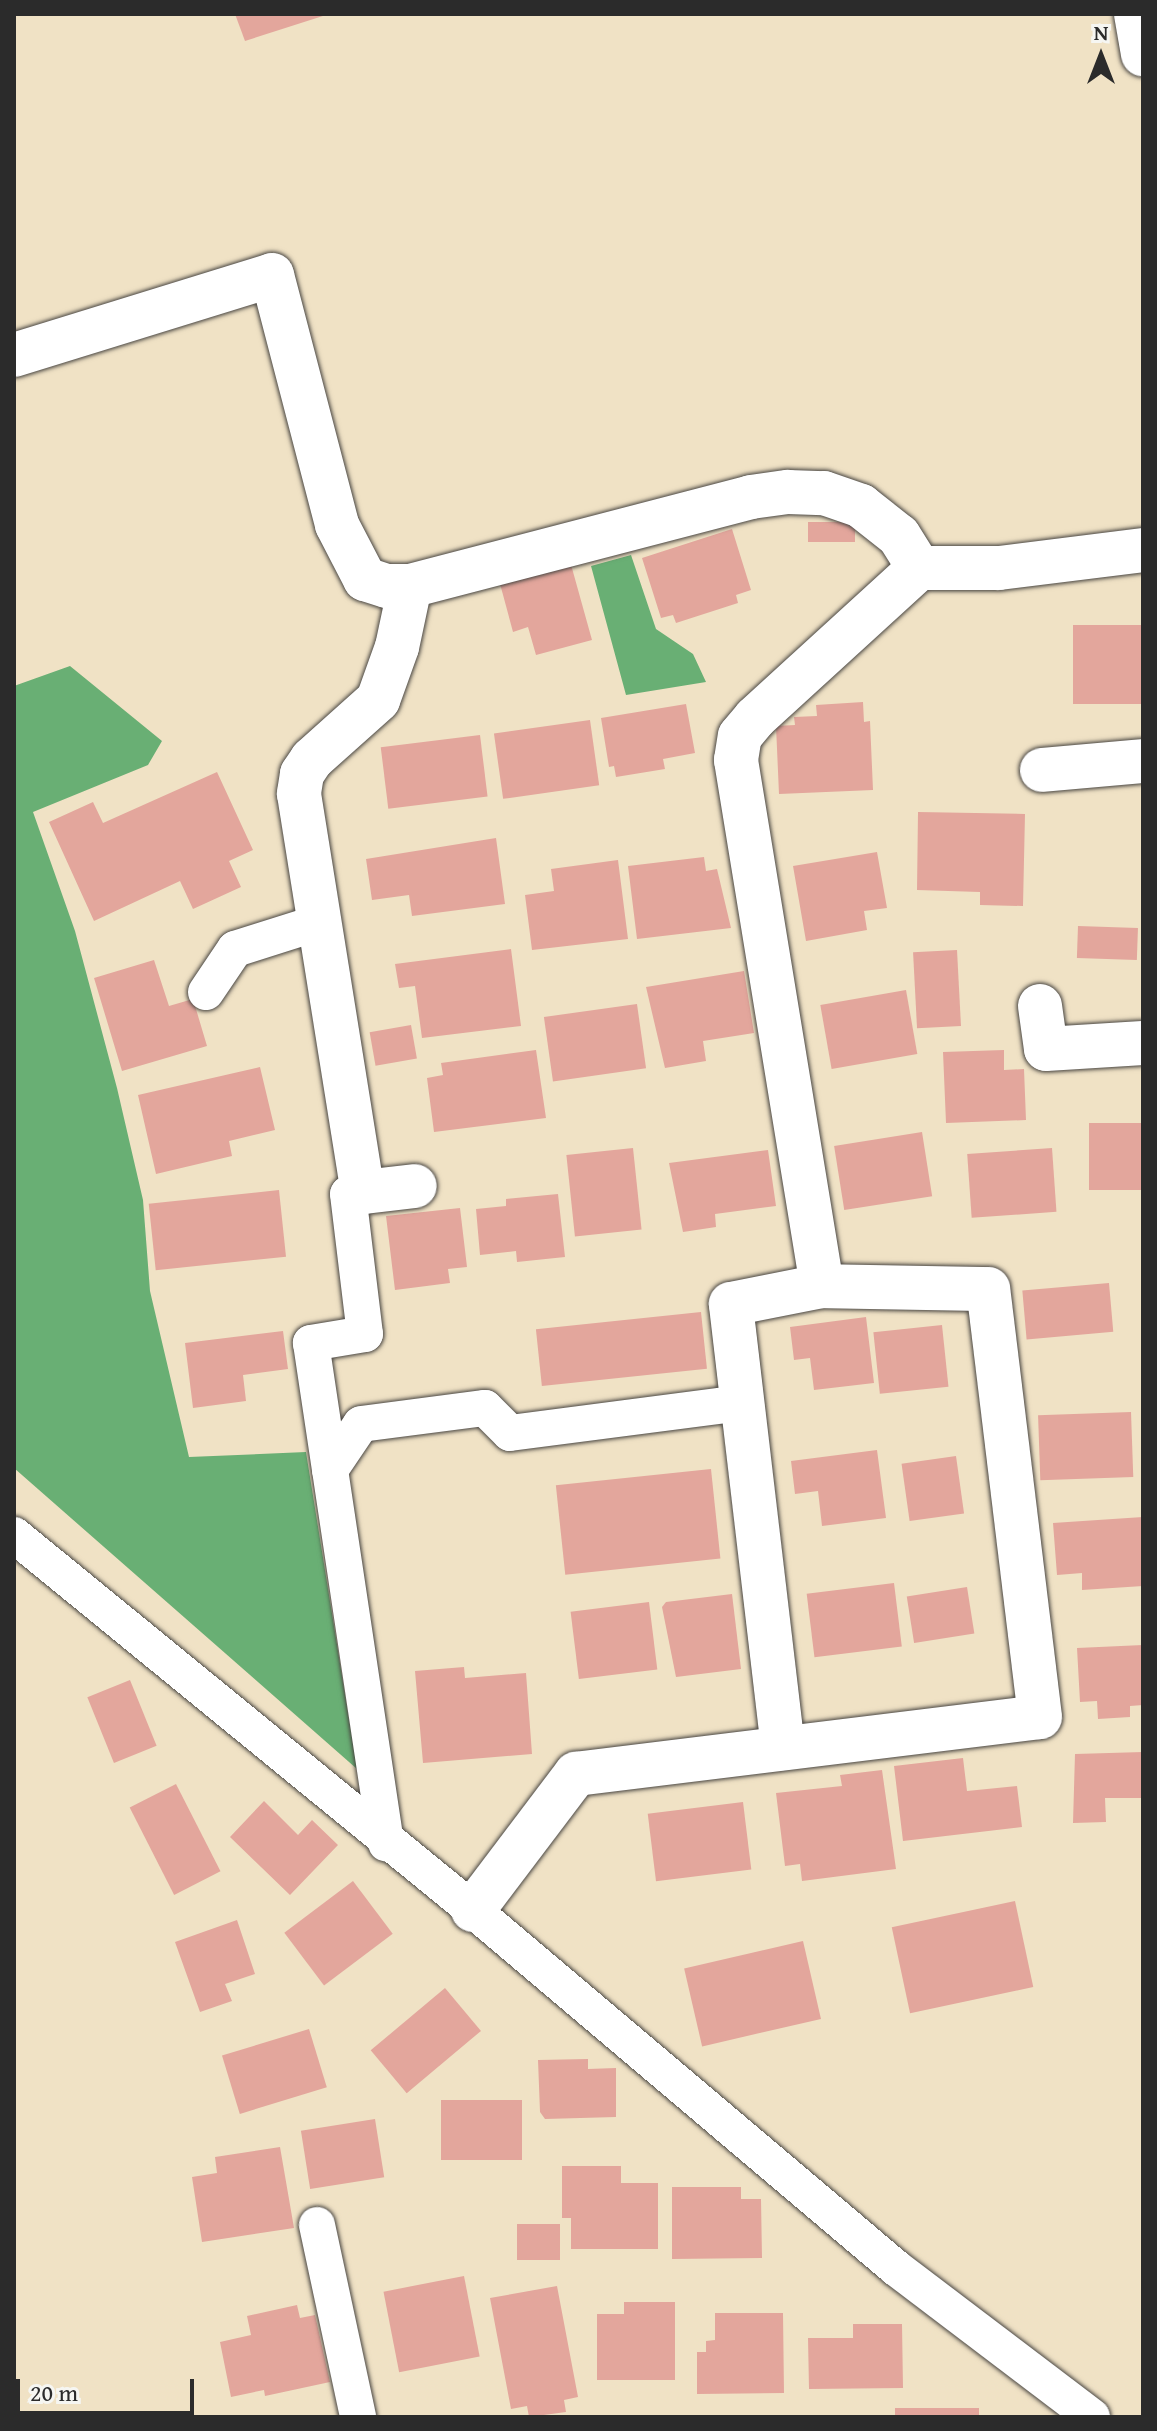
<!DOCTYPE html>
<html>
<head>
<meta charset="utf-8">
<style>
  body { margin:0 }
  #map { position:relative; width:1157px; height:2431px; overflow:hidden; background:#f0e2c5; font-family:"Gentium Book Plus",serif }
  div>[style] { position:absolute }
  .forest>* { inset:0; background:#69af74 }
  .building>* { inset:0; background:#e3a69c; transform-origin:0 0 }
  .roads { filter:drop-shadow(0 0 2px #494642) drop-shadow(0 0 2px #494642) }
  .lane>* { height:36px; margin:-18px; padding:0 18px; transform-origin:18px; border-radius:18px; background:#fff }
  .street>* { height:44px; margin:-22px; padding:0 22px; transform-origin:22px; border-radius:22px; background:#fff }
  span { translate:-50% -50%; white-space:nowrap; text-align:center; line-height:1.15; -webkit-text-stroke:8px #f6f6f2; paint-order:stroke }
  .frame { position:absolute; inset:0; border:16px solid #2b2b2b; pointer-events:none }
  .north { position:absolute; left:1061px; top:16px; width:80px; height:80px; -webkit-text-stroke:6px #f6f6f2; paint-order:stroke; rotate:0deg; font-size:22px; font-weight:700; line-height:32px; text-align:center; color:#2b2b2b }
  .north::after { content:''; display:block; margin:auto; width:28px; height:36px; background:#2b2b2b; clip-path:polygon(50% 0,100% 100%,50% 72%,0 100%) }
  .scale { position:absolute; left:16px; top:2379px; width:178px; height:36px; box-sizing:border-box; border:4px solid #2b2b2b; border-top:0; padding-left:10px; font-size:24px; line-height:28px; white-space:nowrap; color:#2b2b2b; -webkit-text-stroke:6px #f6f6f2; paint-order:stroke }
</style>
</head>
<body>
<div id="map">
  <div class="forest">
    <i style="clip-path:polygon(631px 555px,656px 629px,693px 654px,706px 682px,626px 695px,591px 566px)"></i>
    <i style="clip-path:polygon(70px 666px,162px 741px,148px 765px,33px 812px,75px 931px,117px 1088px,143px 1200px,150px 1291px,189px 1457px,306px 1452px,357px 1769px,14px 1468px,14px 686px)"></i>
  </div>
  <div class="building">
    <i style="clip-path:polygon(235px 14px,326px 14px,326px 15px,245px 41px)"></i>
    <i style="left:808px;top:522px;width:47px;height:20px"></i>
    <i style="clip-path:polygon(732px 529px,751px 590px,736px 595px,738px 603px,676px 623px,673px 615px,661px 618px,642px 558px)"></i>
    <i style="clip-path:polygon(570px 561px,592px 640px,536px 655px,528px 627px,513px 632px,499px 580px)"></i>
    <i style="left:1143px;top:625px;width:79px;height:70px;rotate:90deg"></i>
    <i style="clip-path:polygon(863px 702px,864px 722px,870px 721px,873px 790px,779px 794px,776px 726px,795px 725px,794px 717px,817px 716px,816px 705px)"></i>
    <i style="clip-path:polygon(686px 704px,695px 753px,663px 759px,665px 769px,616px 777px,614px 766px,609px 767px,601px 718px)"></i>
    <i style="left:590px;top:720px;width:66px;height:97px;rotate:82deg"></i>
    <i style="left:480px;top:735px;width:62px;height:100px;rotate:83deg"></i>
    <i style="clip-path:polygon(217px 772px,253px 850px,229px 861px,241px 887px,193px 909px,180px 881px,94px 921px,49px 822px,93px 802px,103px 823px)"></i>
    <i style="clip-path:polygon(918px 812px,1025px 814px,1023px 906px,980px 905px,980px 892px,917px 890px)"></i>
    <i style="clip-path:polygon(496px 838px,505px 904px,412px 916px,409px 895px,372px 900px,366px 859px)"></i>
    <i style="clip-path:polygon(877px 852px,887px 908px,864px 911px,867px 930px,806px 941px,793px 866px)"></i>
    <i style="clip-path:polygon(704px 857px,706px 871px,717px 869px,731px 928px,637px 939px,628px 866px)"></i>
    <i style="clip-path:polygon(618px 860px,628px 939px,532px 950px,525px 895px,554px 891px,551px 869px)"></i>
    <i style="left:1078px;top:926px;width:60px;height:32px;rotate:2deg"></i>
    <i style="clip-path:polygon(511px 949px,521px 1026px,422px 1038px,415px 986px,399px 988px,395px 964px)"></i>
    <i style="left:957px;top:950px;width:76px;height:44px;rotate:87deg"></i>
    <i style="clip-path:polygon(154px 960px,169px 1006px,193px 999px,207px 1046px,122px 1071px,94px 978px)"></i>
    <i style="clip-path:polygon(744px 971px,754px 1033px,703px 1041px,706px 1061px,665px 1068px,646px 987px)"></i>
    <i style="left:906px;top:990px;width:65px;height:87px;rotate:80deg"></i>
    <i style="left:637px;top:1004px;width:65px;height:94px;rotate:82deg"></i>
    <i style="left:411px;top:1025px;width:34px;height:42px;rotate:80deg"></i>
    <i style="clip-path:polygon(536px 1050px,546px 1118px,434px 1132px,427px 1078px,443px 1075px,441px 1063px)"></i>
    <i style="clip-path:polygon(1004px 1050px,1004px 1070px,1024px 1069px,1026px 1120px,946px 1123px,943px 1052px)"></i>
    <i style="clip-path:polygon(260px 1067px,275px 1130px,229px 1141px,232px 1156px,156px 1174px,138px 1095px)"></i>
    <i style="left:1143px;top:1123px;width:67px;height:54px;rotate:90deg"></i>
    <i style="left:922px;top:1132px;width:65px;height:89px;rotate:81deg"></i>
    <i style="left:633px;top:1148px;width:82px;height:67px;rotate:84deg"></i>
    <i style="left:1052px;top:1148px;width:64px;height:85px;rotate:86deg"></i>
    <i style="clip-path:polygon(768px 1150px,776px 1206px,715px 1214px,716px 1227px,683px 1232px,669px 1163px)"></i>
    <i style="left:279px;top:1190px;width:67px;height:131px;rotate:84deg"></i>
    <i style="clip-path:polygon(558px 1194px,565px 1257px,517px 1262px,516px 1251px,480px 1255px,476px 1209px,506px 1206px,506px 1199px)"></i>
    <i style="clip-path:polygon(460px 1208px,467px 1267px,448px 1269px,450px 1283px,395px 1290px,386px 1216px)"></i>
    <i style="left:1109px;top:1283px;width:49px;height:87px;rotate:85deg"></i>
    <i style="left:701px;top:1312px;width:57px;height:166px;rotate:84deg"></i>
    <i style="clip-path:polygon(866px 1317px,874px 1383px,814px 1390px,810px 1358px,794px 1360px,790px 1327px)"></i>
    <i style="left:942px;top:1325px;width:62px;height:69px;rotate:84deg"></i>
    <i style="clip-path:polygon(283px 1331px,288px 1369px,243px 1375px,246px 1401px,193px 1408px,185px 1343px)"></i>
    <i style="left:1131px;top:1412px;width:65px;height:93px;rotate:88deg"></i>
    <i style="clip-path:polygon(877px 1450px,886px 1518px,822px 1526px,818px 1491px,795px 1494px,791px 1461px)"></i>
    <i style="left:956px;top:1456px;width:58px;height:55px;rotate:82deg"></i>
    <i style="left:711px;top:1469px;width:90px;height:156px;rotate:84deg"></i>
    <i style="clip-path:polygon(1143px 1517px,1143px 1586px,1082px 1590px,1082px 1573px,1057px 1575px,1053px 1523px)"></i>
    <i style="left:894px;top:1583px;width:64px;height:88px;rotate:83deg"></i>
    <i style="left:967px;top:1587px;width:47px;height:61px;rotate:81deg"></i>
    <i style="clip-path:polygon(732px 1594px,741px 1669px,676px 1677px,662px 1607px,666px 1602px)"></i>
    <i style="left:649px;top:1602px;width:68px;height:79px;rotate:83deg"></i>
    <i style="clip-path:polygon(1143px 1645px,1143px 1705px,1130px 1706px,1130px 1717px,1098px 1719px,1097px 1701px,1080px 1702px,1077px 1648px)"></i>
    <i style="clip-path:polygon(464px 1667px,465px 1678px,526px 1673px,532px 1754px,423px 1763px,415px 1671px)"></i>
    <i style="left:130px;top:1680px;width:71px;height:46px;rotate:68deg"></i>
    <i style="clip-path:polygon(1143px 1752px,1143px 1798px,1105px 1798px,1106px 1822px,1073px 1823px,1075px 1754px)"></i>
    <i style="clip-path:polygon(963px 1758px,967px 1791px,1017px 1786px,1022px 1827px,903px 1841px,894px 1766px)"></i>
    <i style="clip-path:polygon(882px 1770px,896px 1869px,802px 1881px,800px 1864px,785px 1866px,776px 1793px,842px 1786px,840px 1775px)"></i>
    <i style="left:176px;top:1784px;width:98px;height:52px;rotate:63deg"></i>
    <i style="clip-path:polygon(264px 1801px,298px 1835px,312px 1820px,338px 1845px,290px 1895px,230px 1837px)"></i>
    <i style="left:743px;top:1802px;width:68px;height:96px;rotate:83deg"></i>
    <i style="left:353px;top:1881px;width:66px;height:86px;rotate:53deg"></i>
    <i style="left:1015px;top:1901px;width:88px;height:126px;rotate:78deg"></i>
    <i style="clip-path:polygon(237px 1920px,255px 1974px,225px 1984px,232px 2001px,200px 2012px,175px 1942px)"></i>
    <i style="left:803px;top:1941px;width:80px;height:122px;rotate:77deg"></i>
    <i style="left:445px;top:1988px;width:56px;height:97px;rotate:50deg"></i>
    <i style="left:309px;top:2029px;width:61px;height:91px;rotate:73deg"></i>
    <i style="clip-path:polygon(588px 2059px,588px 2069px,616px 2068px,616px 2117px,545px 2119px,540px 2112px,538px 2060px)"></i>
    <i style="left:441px;top:2100px;width:81px;height:60px"></i>
    <i style="left:375px;top:2119px;width:59px;height:75px;rotate:81deg"></i>
    <i style="clip-path:polygon(280px 2147px,294px 2228px,202px 2242px,192px 2177px,217px 2173px,215px 2157px)"></i>
    <i style="clip-path:polygon(562px 2166px,621px 2166px,621px 2183px,658px 2183px,658px 2249px,571px 2249px,571px 2218px,562px 2218px)"></i>
    <i style="clip-path:polygon(672px 2187px,741px 2187px,741px 2199px,761px 2199px,762px 2258px,672px 2259px)"></i>
    <i style="left:560px;top:2224px;width:36px;height:43px;rotate:90deg"></i>
    <i style="left:464px;top:2276px;width:82px;height:82px;rotate:79deg"></i>
    <i style="clip-path:polygon(557px 2286px,578px 2397px,564px 2400px,566px 2412px,529px 2417px,527px 2406px,511px 2409px,490px 2298px)"></i>
    <i style="clip-path:polygon(624px 2302px,675px 2302px,675px 2380px,597px 2380px,597px 2314px,624px 2314px)"></i>
    <i style="clip-path:polygon(297px 2305px,300px 2318px,315px 2315px,330px 2382px,265px 2396px,264px 2390px,231px 2397px,220px 2342px,251px 2335px,247px 2316px)"></i>
    <i style="clip-path:polygon(715px 2313px,783px 2313px,784px 2393px,697px 2394px,697px 2352px,706px 2352px,706px 2341px,715px 2340px)"></i>
    <i style="clip-path:polygon(853px 2324px,902px 2324px,903px 2388px,809px 2389px,808px 2338px,853px 2338px)"></i>
    <i style="left:979px;top:2408px;width:9px;height:84px;rotate:90deg"></i>
  </div>
  <div class="roads">
    <div class="lane">
      <i style="left:206px;top:992px;width:52px;rotate:-56deg"></i>
      <i style="left:235px;top:949px;width:89px;rotate:-17.6deg"></i>
      <i style="left:363px;top:1192px;width:15px;rotate:172deg"></i>
      <i style="left:348px;top:1194px;width:141px;rotate:83.1deg"></i>
      <i style="left:365px;top:1334px;width:55px;rotate:170.5deg"></i>
      <i style="left:311px;top:1343px;width:506px;rotate:81.47deg"></i>
      <i style="left:330px;top:1470px;width:55px;rotate:-56deg"></i>
      <i style="left:361px;top:1424px;width:125px;rotate:-7.4deg"></i>
      <i style="left:485px;top:1408px;width:35px;rotate:45deg"></i>
      <i style="left:510px;top:1433px;width:234px;rotate:-7.4deg"></i>
      <i style="left:14px;top:1535px;width:593px;rotate:39.25deg"></i>
      <i style="left:473px;top:1910px;width:554px;rotate:40.24deg"></i>
      <i style="left:896px;top:2268px;width:246px;rotate:37.2deg"></i>
      <i style="left:317px;top:2225px;width:196px;rotate:77.9deg"></i>
    </div>
    <div class="street">
      <i style="left:1136px;top:14px;width:41px;rotate:80.1deg"></i>
      <i style="left:14px;top:355px;width:270px;rotate:-17.2deg"></i>
      <i style="left:272px;top:275px;width:258px;rotate:75.4deg"></i>
      <i style="left:337px;top:525px;width:61px;rotate:62.6deg"></i>
      <i style="left:365px;top:579px;width:23px;rotate:18deg"></i>
      <i style="left:387px;top:586px;width:23px"></i>
      <i style="left:410px;top:586px;width:352px;rotate:-14.6deg"></i>
      <i style="left:751px;top:497px;width:37px;rotate:-8deg"></i>
      <i style="left:788px;top:492px;width:36px;rotate:2deg"></i>
      <i style="left:824px;top:493px;width:39px;rotate:19deg"></i>
      <i style="left:861px;top:506px;width:48px;rotate:38.3deg"></i>
      <i style="left:899px;top:536px;width:38px;rotate:58deg"></i>
      <i style="left:410px;top:586px;width:62px;rotate:102deg"></i>
      <i style="left:397px;top:647px;width:56px;rotate:109.7deg"></i>
      <i style="left:378px;top:700px;width:89px;rotate:138.2deg"></i>
      <i style="left:312px;top:759px;width:18px;rotate:124deg"></i>
      <i style="left:302px;top:774px;width:20px;rotate:99deg"></i>
      <i style="left:299px;top:794px;width:403px;rotate:80.9deg"></i>
      <i style="left:363px;top:1192px;width:52px;rotate:-6.6deg"></i>
      <i style="left:1042px;top:770px;width:101px;rotate:-5.1deg"></i>
      <i style="left:1040px;top:1006px;width:43px;rotate:82.1deg"></i>
      <i style="left:1046px;top:1049px;width:97px;rotate:-3.5deg"></i>
      <i style="left:783px;top:1748px;width:447px;rotate:-96.7deg"></i>
      <i style="left:731px;top:1304px;width:93px;rotate:-11.2deg"></i>
      <i style="left:473px;top:1910px;width:171px;rotate:-52.9deg"></i>
      <i style="left:576px;top:1774px;width:467px;rotate:-7deg"></i>
      <i style="left:1040px;top:1717px;width:431px;rotate:-96.9deg"></i>
      <i style="left:988px;top:1289px;width:166px;rotate:-179deg"></i>
      <i style="left:822px;top:1286px;width:533px;rotate:-99.29deg"></i>
      <i style="left:736px;top:760px;width:24px;rotate:-81deg"></i>
      <i style="left:740px;top:736px;width:23px;rotate:-50deg"></i>
      <i style="left:755px;top:718px;width:222px;rotate:-42.4deg"></i>
      <i style="left:919px;top:568px;width:80px"></i>
      <i style="left:999px;top:568px;width:145px;rotate:-7.1deg"></i>
    </div>
  </div>
  <div class="frame"></div>
  <div class="north">N</div>
  <div class="scale">20 m</div>
</div>
</body>
</html>
